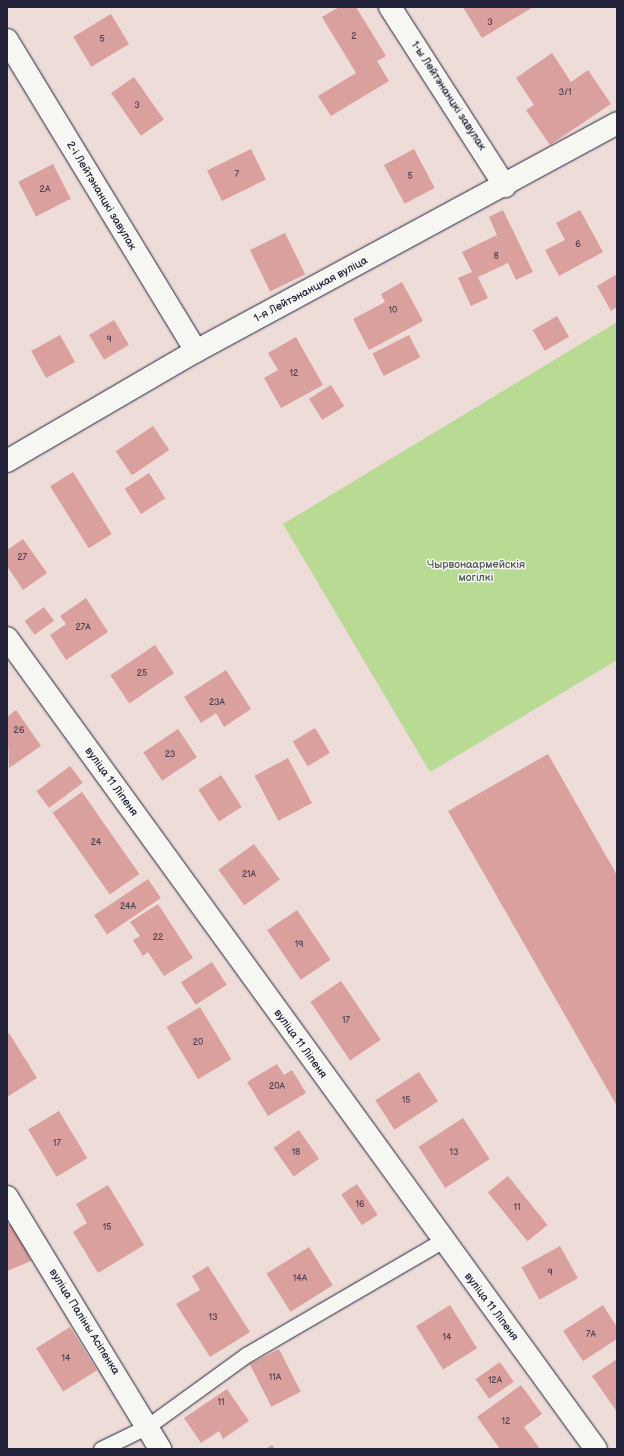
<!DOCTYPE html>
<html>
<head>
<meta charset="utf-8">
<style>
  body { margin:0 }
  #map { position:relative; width:624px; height:1456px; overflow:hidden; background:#eedcd9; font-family:"Balsamiq Sans",sans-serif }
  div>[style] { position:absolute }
  .green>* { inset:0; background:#b8da93 }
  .building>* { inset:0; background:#daa09e; transform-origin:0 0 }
  .roads { filter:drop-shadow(0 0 1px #22223b) drop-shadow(0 0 1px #22223b) }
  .service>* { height:15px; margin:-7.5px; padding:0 7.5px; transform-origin:7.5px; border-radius:7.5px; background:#f6f6f2 }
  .minor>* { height:22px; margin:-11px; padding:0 11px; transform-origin:11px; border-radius:11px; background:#f6f6f2 }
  span { translate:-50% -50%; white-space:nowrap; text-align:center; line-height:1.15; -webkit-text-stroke:3px #f6f6f2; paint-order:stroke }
  .number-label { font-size:9px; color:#504254 }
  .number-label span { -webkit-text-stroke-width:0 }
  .street-label { font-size:11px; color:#22223b }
  .park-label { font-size:11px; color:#4f5955 }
  .frame { position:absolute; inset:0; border:8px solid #22223b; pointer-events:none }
</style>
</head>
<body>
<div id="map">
  <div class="green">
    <i style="clip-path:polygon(617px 322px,617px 660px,430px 772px,283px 524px)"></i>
  </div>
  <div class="building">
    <i style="clip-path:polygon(339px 7px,356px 7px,386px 56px,377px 61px,389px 81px,331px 116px,318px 96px,356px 73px,322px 17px)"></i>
    <i style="clip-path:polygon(463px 7px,533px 7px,482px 38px)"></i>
    <i style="left:111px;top:14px;width:35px;height:44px;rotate:59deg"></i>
    <i style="clip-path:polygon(552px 53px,571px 82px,588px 70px,611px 104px,550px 145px,526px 110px,534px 105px,516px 78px)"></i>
    <i style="left:134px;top:77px;width:52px;height:28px;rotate:55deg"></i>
    <i style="left:251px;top:149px;width:34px;height:49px;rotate:64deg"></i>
    <i style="left:414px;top:149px;width:44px;height:34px;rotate:62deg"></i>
    <i style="left:53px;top:164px;width:39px;height:39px;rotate:63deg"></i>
    <i style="clip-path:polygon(503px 210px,533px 272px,516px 280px,508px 263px,478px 277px,488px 298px,471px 306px,458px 278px,472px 272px,462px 252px,497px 235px,489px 217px)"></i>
    <i style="clip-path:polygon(580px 210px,603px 252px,559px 276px,545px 250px,565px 240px,556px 223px)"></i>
    <i style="left:285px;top:233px;width:46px;height:39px;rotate:64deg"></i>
    <i style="clip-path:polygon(617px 274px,617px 307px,611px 311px,597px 286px)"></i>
    <i style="clip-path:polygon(402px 282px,423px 321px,369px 350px,353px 319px,385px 302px,381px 294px)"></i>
    <i style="left:557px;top:316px;width:24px;height:28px;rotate:60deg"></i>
    <i style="left:114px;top:320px;width:29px;height:29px;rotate:59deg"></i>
    <i style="left:60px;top:335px;width:31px;height:33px;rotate:61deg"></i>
    <i style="left:409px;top:335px;width:25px;height:41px;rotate:63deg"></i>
    <i style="clip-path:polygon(296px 337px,323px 385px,281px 408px,264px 378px,278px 370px,268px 353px)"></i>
    <i style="left:331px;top:385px;width:25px;height:26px;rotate:58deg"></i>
    <i style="left:153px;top:426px;width:29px;height:45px;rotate:56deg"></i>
    <i style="left:73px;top:472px;width:73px;height:27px;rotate:58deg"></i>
    <i style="left:149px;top:473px;width:30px;height:29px;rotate:57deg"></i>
    <i style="clip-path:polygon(23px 539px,47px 573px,23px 590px,7px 566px,7px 550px)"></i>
    <i style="clip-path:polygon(86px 598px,108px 632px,66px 660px,50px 635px,66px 624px,60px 616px)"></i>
    <i style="left:44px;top:607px;width:17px;height:24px;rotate:54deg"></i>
    <i style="left:155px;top:645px;width:34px;height:54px;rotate:56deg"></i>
    <i style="clip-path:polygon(226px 670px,251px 709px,224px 727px,216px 713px,201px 723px,184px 697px)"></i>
    <i style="clip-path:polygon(16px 710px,41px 746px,9px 768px,7px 717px)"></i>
    <i style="left:315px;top:728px;width:29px;height:26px;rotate:59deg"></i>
    <i style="left:178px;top:729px;width:34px;height:42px;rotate:56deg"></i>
    <i style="clip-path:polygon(548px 754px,617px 875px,617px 1106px,448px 811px)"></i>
    <i style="left:288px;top:758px;width:51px;height:38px;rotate:62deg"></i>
    <i style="left:70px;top:766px;width:21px;height:42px;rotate:53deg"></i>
    <i style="left:221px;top:775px;width:38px;height:27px;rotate:57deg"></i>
    <i style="left:82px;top:792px;width:100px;height:36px;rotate:55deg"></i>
    <i style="left:254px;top:844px;width:44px;height:44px;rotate:54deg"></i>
    <i style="left:148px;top:879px;width:23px;height:65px;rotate:56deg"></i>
    <i style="clip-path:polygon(158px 904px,193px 958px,164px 976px,148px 952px,143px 956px,133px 940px,140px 936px,130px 922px)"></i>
    <i style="left:297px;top:910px;width:60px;height:36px;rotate:56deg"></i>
    <i style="left:212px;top:962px;width:27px;height:37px;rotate:57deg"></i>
    <i style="left:341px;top:981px;width:71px;height:37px;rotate:56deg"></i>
    <i style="left:200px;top:1007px;width:61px;height:39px;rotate:59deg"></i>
    <i style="clip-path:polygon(9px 1033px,37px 1078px,7px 1097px,7px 1034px)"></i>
    <i style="clip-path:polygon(277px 1064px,284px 1075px,292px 1070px,306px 1093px,268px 1116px,247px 1082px)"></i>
    <i style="left:419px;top:1072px;width:35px;height:52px;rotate:57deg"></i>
    <i style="left:59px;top:1111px;width:55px;height:36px;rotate:59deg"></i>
    <i style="left:463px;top:1118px;width:49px;height:53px;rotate:57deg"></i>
    <i style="left:299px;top:1130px;width:35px;height:31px;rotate:55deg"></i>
    <i style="left:508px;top:1176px;width:63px;height:26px;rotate:51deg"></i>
    <i style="left:357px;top:1184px;width:37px;height:19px;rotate:56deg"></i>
    <i style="clip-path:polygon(108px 1185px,144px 1245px,98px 1273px,73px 1232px,87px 1223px,76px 1204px)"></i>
    <i style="clip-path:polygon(15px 1222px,31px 1261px,7px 1271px,7px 1225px)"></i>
    <i style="left:560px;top:1246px;width:37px;height:44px;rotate:61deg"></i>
    <i style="left:309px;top:1247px;width:45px;height:50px;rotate:58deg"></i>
    <i style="clip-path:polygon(208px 1266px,250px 1332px,210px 1357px,176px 1304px,200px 1290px,192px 1276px)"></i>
    <i style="left:450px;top:1305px;width:51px;height:40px;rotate:58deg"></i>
    <i style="clip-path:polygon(603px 1305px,617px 1327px,617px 1339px,583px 1361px,563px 1331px)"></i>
    <i style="left:70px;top:1327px;width:51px;height:40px;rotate:58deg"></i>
    <i style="left:279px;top:1349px;width:48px;height:33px;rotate:63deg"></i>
    <i style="clip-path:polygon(617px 1359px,617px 1412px,592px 1376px)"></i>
    <i style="left:500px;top:1362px;width:24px;height:30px;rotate:55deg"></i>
    <i style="clip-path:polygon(521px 1385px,542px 1414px,524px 1427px,540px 1449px,500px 1449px,477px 1417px)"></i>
    <i style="clip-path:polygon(227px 1389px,249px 1421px,223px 1439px,219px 1431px,201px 1443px,184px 1418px)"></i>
    <i style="clip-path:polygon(272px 1445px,275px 1449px,266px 1449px)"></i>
  </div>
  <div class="roads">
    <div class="service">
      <i style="left:101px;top:1449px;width:52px;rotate:-26.1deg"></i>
      <i style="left:148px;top:1426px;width:121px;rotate:-35.9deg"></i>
      <i style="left:246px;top:1355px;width:227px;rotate:-30.2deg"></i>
    </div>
    <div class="minor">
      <i style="left:390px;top:7px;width:213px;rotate:57.3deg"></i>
      <i style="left:7px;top:40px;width:364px;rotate:58.7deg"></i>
      <i style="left:7px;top:461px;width:219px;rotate:-30.2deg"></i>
      <i style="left:196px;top:351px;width:479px;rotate:-28.4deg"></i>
      <i style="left:7px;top:638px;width:1002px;rotate:54.01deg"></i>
      <i style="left:7px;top:1197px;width:295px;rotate:58.7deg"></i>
    </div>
  </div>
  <div class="number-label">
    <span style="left:490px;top:23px">3</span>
    <span style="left:354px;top:37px">2</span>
    <span style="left:102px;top:40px">5</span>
    <span style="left:565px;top:93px">3/1</span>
    <span style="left:137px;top:106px">3</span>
    <span style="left:237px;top:175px">7</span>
    <span style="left:410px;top:177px">5</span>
    <span style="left:45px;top:190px">2А</span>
    <span style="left:578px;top:245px">6</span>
    <span style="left:496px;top:257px">8</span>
    <span style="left:393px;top:311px">10</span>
    <span style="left:109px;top:340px">9</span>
    <span style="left:294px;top:374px">12</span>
    <span style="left:22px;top:558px">27</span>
    <span style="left:83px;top:628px">27А</span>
    <span style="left:142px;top:674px">25</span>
    <span style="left:217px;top:703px">23А</span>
    <span style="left:19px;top:731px">26</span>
    <span style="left:170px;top:755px">23</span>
    <span style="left:96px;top:843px">24</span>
    <span style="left:249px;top:875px">21А</span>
    <span style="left:128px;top:907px">24А</span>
    <span style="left:158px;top:938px">22</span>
    <span style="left:299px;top:945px">19</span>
    <span style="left:346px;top:1021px">17</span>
    <span style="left:198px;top:1043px">20</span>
    <span style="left:277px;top:1087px">20А</span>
    <span style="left:406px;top:1101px">15</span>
    <span style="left:57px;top:1144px">17</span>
    <span style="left:296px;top:1153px">18</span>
    <span style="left:454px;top:1153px">13</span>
    <span style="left:360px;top:1205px">16</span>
    <span style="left:517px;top:1208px">11</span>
    <span style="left:107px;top:1228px">15</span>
    <span style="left:550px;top:1273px">9</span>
    <span style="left:300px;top:1279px">14А</span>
    <span style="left:213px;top:1318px">13</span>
    <span style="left:591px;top:1335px">7А</span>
    <span style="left:447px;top:1338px">14</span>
    <span style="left:66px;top:1359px">14</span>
    <span style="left:275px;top:1378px">11А</span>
    <span style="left:495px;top:1381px">12А</span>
    <span style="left:221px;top:1403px">11</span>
    <span style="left:506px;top:1422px">12</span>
  </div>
  <div class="street-label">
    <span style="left:448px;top:96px;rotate:57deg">1-ы Лейтэнанцкі завулак</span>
    <span style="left:101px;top:196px;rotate:59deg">2-і Лейтэнанцкі завулак</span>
    <span style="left:311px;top:290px;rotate:-28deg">1-я Лейтэнанцкая вуліца</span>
    <span style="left:111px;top:782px;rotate:54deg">вуліца 11 Ліпеня</span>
    <span style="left:300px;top:1044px;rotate:54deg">вуліца 11 Ліпеня</span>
    <span style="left:491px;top:1307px;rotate:53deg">вуліца 11 Ліпеня</span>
    <span style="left:84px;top:1322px;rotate:58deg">вуліца Паліны Асіпенка</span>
  </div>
  <div class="park-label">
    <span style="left:476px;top:572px">Чырвонаармейскія<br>могілкі</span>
  </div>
  <div class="frame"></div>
</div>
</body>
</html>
